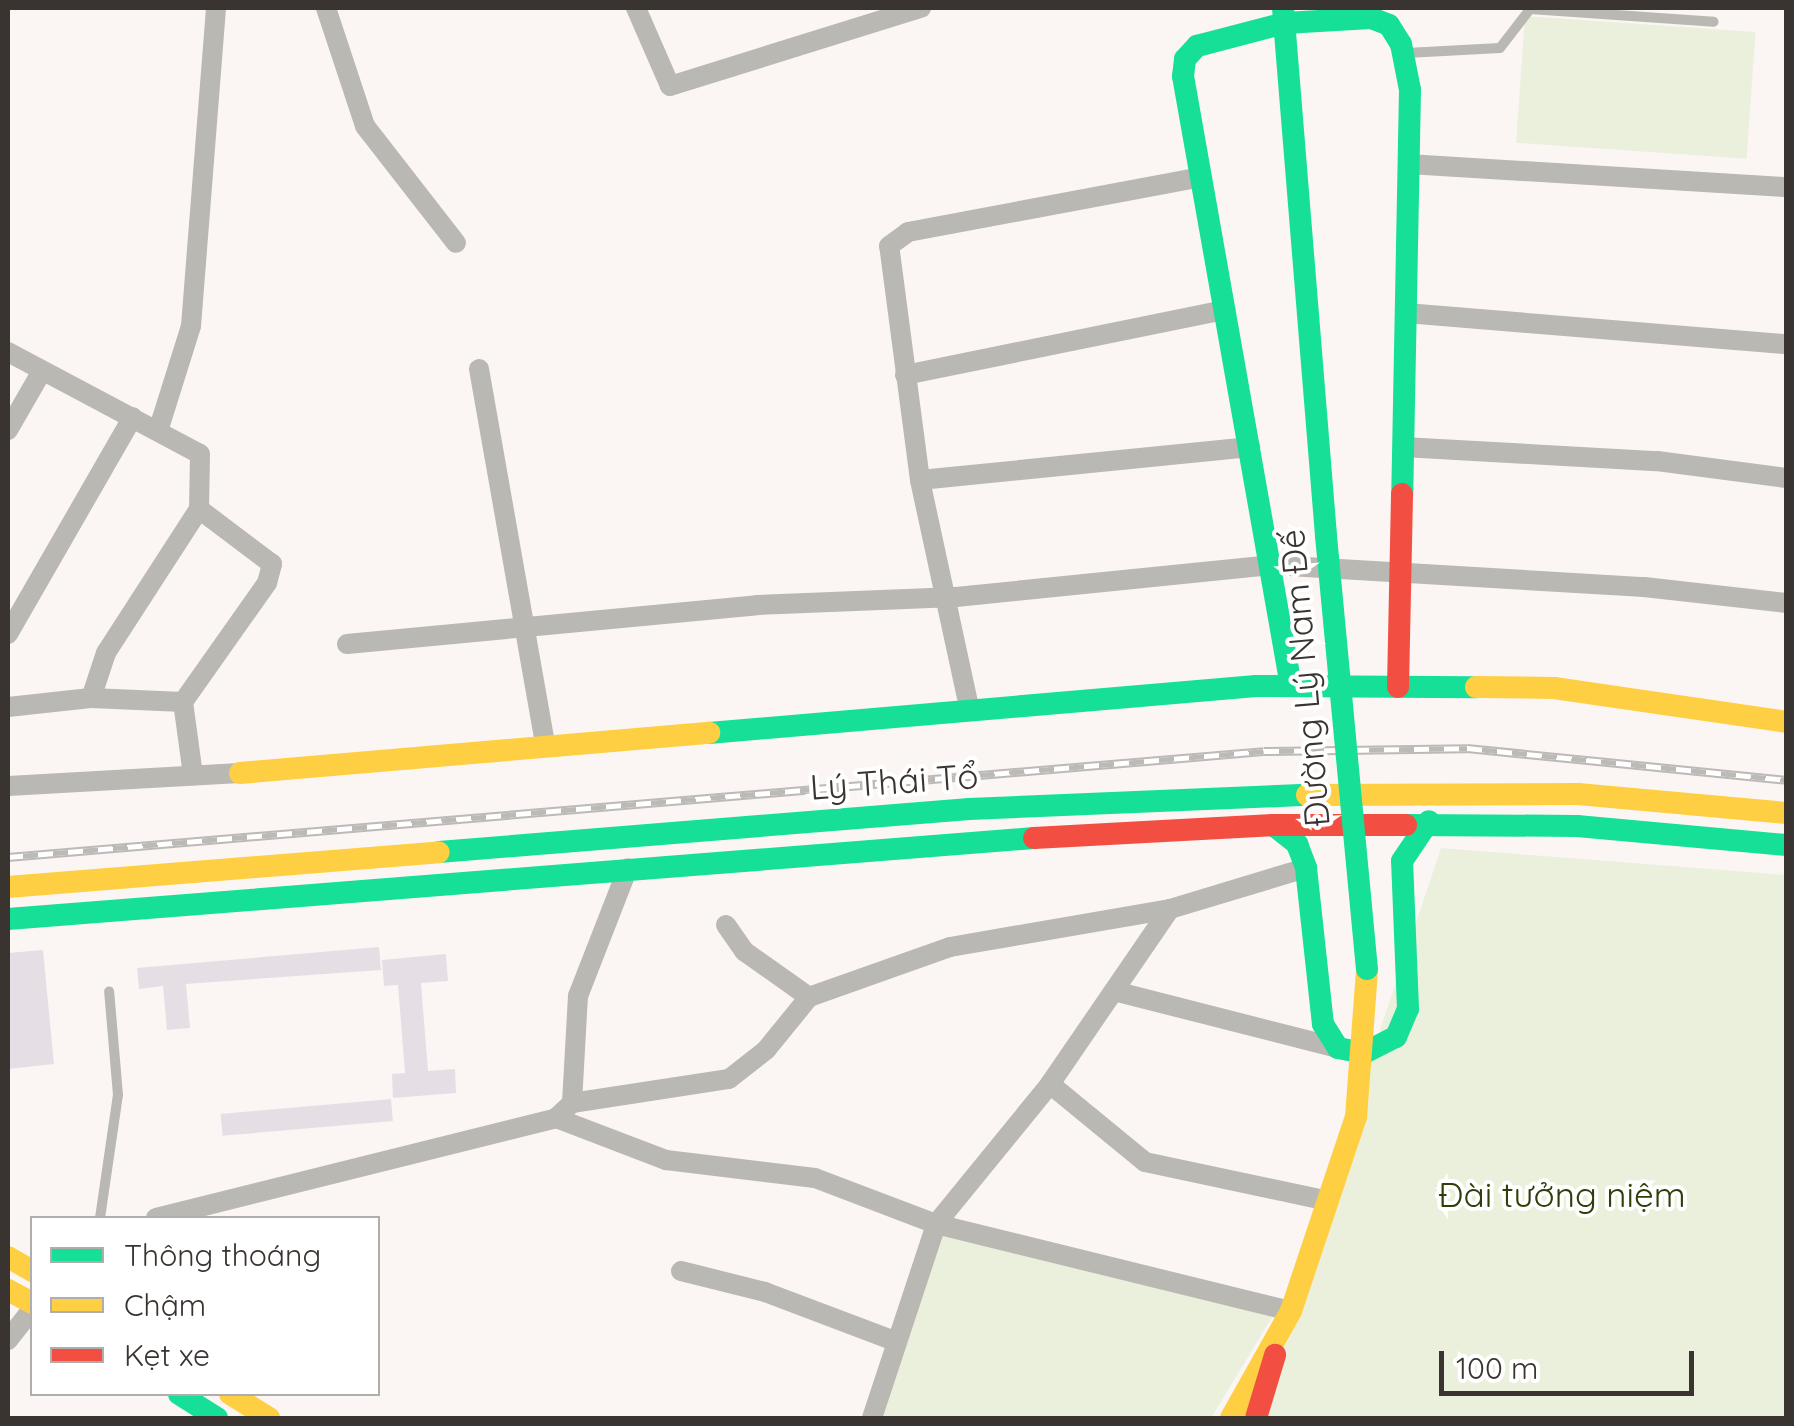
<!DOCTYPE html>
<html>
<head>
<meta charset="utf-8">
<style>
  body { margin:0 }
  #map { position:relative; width:1794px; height:1426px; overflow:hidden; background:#fbf6f4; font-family:Quicksand,sans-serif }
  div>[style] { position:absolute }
  .green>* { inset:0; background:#ebf0dd; transform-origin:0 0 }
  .building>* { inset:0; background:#e5dfe5; transform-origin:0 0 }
  .lane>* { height:10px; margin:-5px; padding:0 5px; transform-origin:5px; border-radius:5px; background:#bab8b3 }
  .street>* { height:20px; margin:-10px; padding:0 10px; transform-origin:10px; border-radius:10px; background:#bab8b3 }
  .fast>* { height:22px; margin:-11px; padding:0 11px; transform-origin:11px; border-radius:11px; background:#16e098 }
  .slow>* { height:22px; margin:-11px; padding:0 11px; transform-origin:11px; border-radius:11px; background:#ffcf43 }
  .jam>* { height:22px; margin:-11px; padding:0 11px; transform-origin:11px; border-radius:11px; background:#f24e42 }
  .rail>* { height:9px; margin-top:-4.5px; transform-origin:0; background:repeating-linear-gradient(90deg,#fff 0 15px,#bcbab7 0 30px); box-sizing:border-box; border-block:2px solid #bcbab7 }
  .fast-bridge>* { height:22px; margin:-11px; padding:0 11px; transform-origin:11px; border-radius:11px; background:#16e098 }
  span { translate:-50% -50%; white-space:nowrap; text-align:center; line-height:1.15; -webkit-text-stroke:8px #fff; paint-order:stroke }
  .street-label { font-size:35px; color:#3a3431 }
  .park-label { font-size:35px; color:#2d3e09 }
  .frame { position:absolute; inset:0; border:10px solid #3a3431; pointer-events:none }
  .legend { position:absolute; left:30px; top:1216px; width:350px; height:180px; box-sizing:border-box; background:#fff; border:2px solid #b0aead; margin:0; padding:12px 18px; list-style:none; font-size:30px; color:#3a3431 }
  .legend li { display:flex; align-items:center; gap:20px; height:50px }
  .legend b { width:50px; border:2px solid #b0aead }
  .scale { position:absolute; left:1439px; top:1351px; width:255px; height:45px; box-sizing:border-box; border:5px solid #3a3431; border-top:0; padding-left:12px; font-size:30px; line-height:35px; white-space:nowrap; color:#3a3431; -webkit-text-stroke:8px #fff; paint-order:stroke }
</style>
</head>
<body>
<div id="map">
  <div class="green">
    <i style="left:1525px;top:16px;width:231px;height:127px;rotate:4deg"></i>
    <i style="clip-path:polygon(1441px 848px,1786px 875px,1786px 1418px,1250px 1418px)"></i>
    <i style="clip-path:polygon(936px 1224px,1277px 1309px,1211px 1418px,875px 1418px)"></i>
  </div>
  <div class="building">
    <i style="clip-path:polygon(379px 947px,381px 970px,186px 984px,190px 1028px,167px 1030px,163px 986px,139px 989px,137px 968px)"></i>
    <i style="clip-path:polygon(43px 950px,54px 1064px,8px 1069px,8px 953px)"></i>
    <i style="clip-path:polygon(446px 954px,448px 981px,421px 983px,428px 1071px,455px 1069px,456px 1093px,393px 1098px,392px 1074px,405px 1073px,398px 985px,384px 986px,382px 960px)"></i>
    <i style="left:391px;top:1099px;width:22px;height:171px;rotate:85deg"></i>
  </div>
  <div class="lane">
    <i style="left:1407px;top:53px;width:93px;rotate:-3.1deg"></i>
    <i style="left:1500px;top:48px;width:49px;rotate:-52.4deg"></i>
    <i style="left:1530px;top:9px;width:184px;rotate:4deg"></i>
    <i style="left:100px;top:1218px;width:124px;rotate:-81.7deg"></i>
    <i style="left:118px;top:1095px;width:104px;rotate:-94.9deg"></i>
  </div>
  <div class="street">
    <i style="left:326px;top:8px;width:124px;rotate:71.7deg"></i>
    <i style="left:365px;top:126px;width:148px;rotate:52.1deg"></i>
    <i style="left:636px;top:8px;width:85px;rotate:66.4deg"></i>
    <i style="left:670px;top:86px;width:263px;rotate:-17.3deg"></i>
    <i style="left:1408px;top:164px;width:379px;rotate:3.5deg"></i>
    <i style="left:1406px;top:313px;width:381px;rotate:4.7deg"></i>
    <i style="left:8px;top:352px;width:217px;rotate:28deg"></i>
    <i style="left:200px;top:454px;width:55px;rotate:91deg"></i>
    <i style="left:199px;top:509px;width:171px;rotate:122.9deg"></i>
    <i style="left:106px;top:653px;width:47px;rotate:108.4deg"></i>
    <i style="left:479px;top:369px;width:381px;rotate:80deg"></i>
    <i style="left:905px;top:375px;width:327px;rotate:-11.5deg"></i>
    <i style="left:159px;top:428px;width:107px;rotate:-72.6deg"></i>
    <i style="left:191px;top:326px;width:319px;rotate:-85.5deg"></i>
    <i style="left:8px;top:430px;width:68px;rotate:-60deg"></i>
    <i style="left:1403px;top:447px;width:254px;rotate:3.2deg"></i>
    <i style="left:1657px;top:461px;width:130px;rotate:7.5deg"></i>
    <i style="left:920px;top:480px;width:332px;rotate:-5.7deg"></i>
    <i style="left:8px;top:634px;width:250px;rotate:-60.1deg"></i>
    <i style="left:347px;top:644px;width:412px;rotate:-5.4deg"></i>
    <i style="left:757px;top:605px;width:199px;rotate:-2.3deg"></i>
    <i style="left:956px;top:597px;width:318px;rotate:-5.8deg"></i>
    <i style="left:1272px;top:565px;width:373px;rotate:3.4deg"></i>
    <i style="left:1644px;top:587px;width:143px;rotate:6.4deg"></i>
    <i style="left:183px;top:702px;width:74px;rotate:82.2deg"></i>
    <i style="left:8px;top:707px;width:83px;rotate:-6.2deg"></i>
    <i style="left:91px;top:698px;width:92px;rotate:2.5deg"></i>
    <i style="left:183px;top:702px;width:146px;rotate:-54.8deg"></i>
    <i style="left:267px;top:583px;width:20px;rotate:-75deg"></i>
    <i style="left:272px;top:564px;width:91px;rotate:-143deg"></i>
    <i style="left:969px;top:707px;width:232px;rotate:-102.2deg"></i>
    <i style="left:920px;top:480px;width:236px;rotate:-97.5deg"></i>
    <i style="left:889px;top:246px;width:24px;rotate:-36deg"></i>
    <i style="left:908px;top:232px;width:298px;rotate:-10.6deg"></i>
    <i style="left:8px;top:786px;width:232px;rotate:-3.2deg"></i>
    <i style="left:726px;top:925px;width:32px;rotate:55deg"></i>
    <i style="left:744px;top:951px;width:80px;rotate:35.3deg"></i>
    <i style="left:1114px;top:991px;width:231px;rotate:14.3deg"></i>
    <i style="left:1050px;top:1084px;width:123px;rotate:39.4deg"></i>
    <i style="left:1145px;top:1162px;width:187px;rotate:12deg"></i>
    <i style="left:572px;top:1103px;width:107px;rotate:-86.8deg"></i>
    <i style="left:578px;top:996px;width:137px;rotate:-68.7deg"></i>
    <i style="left:556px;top:1118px;width:118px;rotate:20.9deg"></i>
    <i style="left:666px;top:1160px;width:150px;rotate:6.9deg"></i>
    <i style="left:815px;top:1178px;width:129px;rotate:20.8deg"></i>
    <i style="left:936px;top:1224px;width:366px;rotate:13.8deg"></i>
    <i style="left:156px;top:1218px;width:412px;rotate:-14deg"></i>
    <i style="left:556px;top:1118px;width:22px;rotate:-43deg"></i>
    <i style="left:572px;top:1103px;width:159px;rotate:-8.7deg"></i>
    <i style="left:729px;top:1079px;width:47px;rotate:-38.1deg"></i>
    <i style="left:766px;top:1050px;width:68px;rotate:-50.9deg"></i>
    <i style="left:809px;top:997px;width:150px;rotate:-19.5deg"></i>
    <i style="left:950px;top:947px;width:223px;rotate:-9.8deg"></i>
    <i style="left:1170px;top:909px;width:142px;rotate:-16.8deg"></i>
    <i style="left:681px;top:1271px;width:87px;rotate:14deg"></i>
    <i style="left:765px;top:1292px;width:141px;rotate:20.7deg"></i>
    <i style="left:8px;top:1340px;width:39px;rotate:-52deg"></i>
    <i style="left:872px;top:1418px;width:204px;rotate:-71.7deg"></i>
    <i style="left:936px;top:1224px;width:181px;rotate:-50.8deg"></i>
    <i style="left:1050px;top:1084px;width:212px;rotate:-55.6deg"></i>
  </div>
  <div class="fast">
    <i style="left:1283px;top:8px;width:530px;rotate:85.34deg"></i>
    <i style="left:1291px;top:686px;width:619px;rotate:-100.04deg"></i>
    <i style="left:1183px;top:76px;width:17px;rotate:-83deg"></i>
    <i style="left:1185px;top:59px;width:18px;rotate:-47deg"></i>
    <i style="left:1197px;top:46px;width:91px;rotate:-14.6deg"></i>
    <i style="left:1285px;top:23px;width:86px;rotate:-3.3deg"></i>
    <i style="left:1371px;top:18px;width:19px;rotate:21deg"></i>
    <i style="left:1389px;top:25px;width:22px;rotate:58deg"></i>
    <i style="left:1401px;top:44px;width:47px;rotate:78.9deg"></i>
    <i style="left:1410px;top:90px;width:404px;rotate:91.1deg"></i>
    <i style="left:709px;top:733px;width:549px;rotate:-4.91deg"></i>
    <i style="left:1256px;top:686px;width:220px;rotate:0.3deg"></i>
    <i style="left:1273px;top:825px;width:31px;rotate:38deg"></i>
    <i style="left:1297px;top:844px;width:26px;rotate:69deg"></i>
    <i style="left:1306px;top:868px;width:157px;rotate:83.8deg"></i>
    <i style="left:1323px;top:1024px;width:28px;rotate:58deg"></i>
    <i style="left:1338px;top:1048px;width:26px;rotate:11deg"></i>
    <i style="left:1364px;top:1053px;width:36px;rotate:-27deg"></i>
    <i style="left:1396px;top:1037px;width:30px;rotate:-67deg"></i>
    <i style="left:1408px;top:1009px;width:148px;rotate:-92.3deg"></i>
    <i style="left:1402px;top:861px;width:48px;rotate:-56deg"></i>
    <i style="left:1406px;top:825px;width:171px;rotate:0.3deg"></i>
    <i style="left:1577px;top:826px;width:210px;rotate:5.2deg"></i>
    <i style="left:439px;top:852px;width:532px;rotate:-4.64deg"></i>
    <i style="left:969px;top:809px;width:338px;rotate:-2.4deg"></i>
    <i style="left:8px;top:919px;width:1029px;rotate:-4.51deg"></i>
    <i style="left:179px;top:1394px;width:45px;rotate:32.3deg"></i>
  </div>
  <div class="slow">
    <i style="left:1476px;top:687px;width:78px;rotate:0.7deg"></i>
    <i style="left:1554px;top:688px;width:234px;rotate:8.3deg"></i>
    <i style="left:240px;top:773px;width:471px;rotate:-4.9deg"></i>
    <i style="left:1307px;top:795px;width:271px;rotate:-0.2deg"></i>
    <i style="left:1578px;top:794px;width:209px;rotate:5.2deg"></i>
    <i style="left:8px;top:887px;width:432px;rotate:-4.6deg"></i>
    <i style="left:8px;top:1257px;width:28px;rotate:30deg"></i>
    <i style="left:8px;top:1290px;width:27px;rotate:28deg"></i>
    <i style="left:230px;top:1394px;width:46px;rotate:31.6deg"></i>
    <i style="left:1231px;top:1418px;width:123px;rotate:-60.7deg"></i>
    <i style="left:1291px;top:1311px;width:205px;rotate:-71.5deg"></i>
    <i style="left:1356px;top:1117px;width:148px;rotate:-85.7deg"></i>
  </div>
  <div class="jam">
    <i style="left:1398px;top:687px;width:193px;rotate:-88.8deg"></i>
    <i style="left:1034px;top:838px;width:239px;rotate:-3.1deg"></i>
    <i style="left:1273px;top:825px;width:133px"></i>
    <i style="left:1256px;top:1418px;width:66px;rotate:-73.2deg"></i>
  </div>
  <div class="rail">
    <i style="left:8px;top:857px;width:1260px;rotate:-4.82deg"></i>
    <i style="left:1264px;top:751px;width:203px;rotate:-0.8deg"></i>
    <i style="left:1467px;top:748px;width:321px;rotate:5.7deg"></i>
  </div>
  <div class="fast-bridge">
    <i style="left:1326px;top:536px;width:435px;rotate:84.6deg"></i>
  </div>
  <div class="street-label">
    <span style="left:1304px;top:678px;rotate:-95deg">Đường Lý Nam Đế</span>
    <span style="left:894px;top:781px;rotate:-4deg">Lý Thái Tổ</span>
  </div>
  <div class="park-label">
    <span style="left:1562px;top:1194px">Đài tưởng niệm</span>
  </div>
  <div class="frame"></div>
  <ul class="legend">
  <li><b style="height:12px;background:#16e098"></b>Thông thoáng</li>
  <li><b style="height:12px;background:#ffcf43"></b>Chậm</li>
  <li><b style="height:12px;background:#f24e42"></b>Kẹt xe</li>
  </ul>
  <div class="scale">100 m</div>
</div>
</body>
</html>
